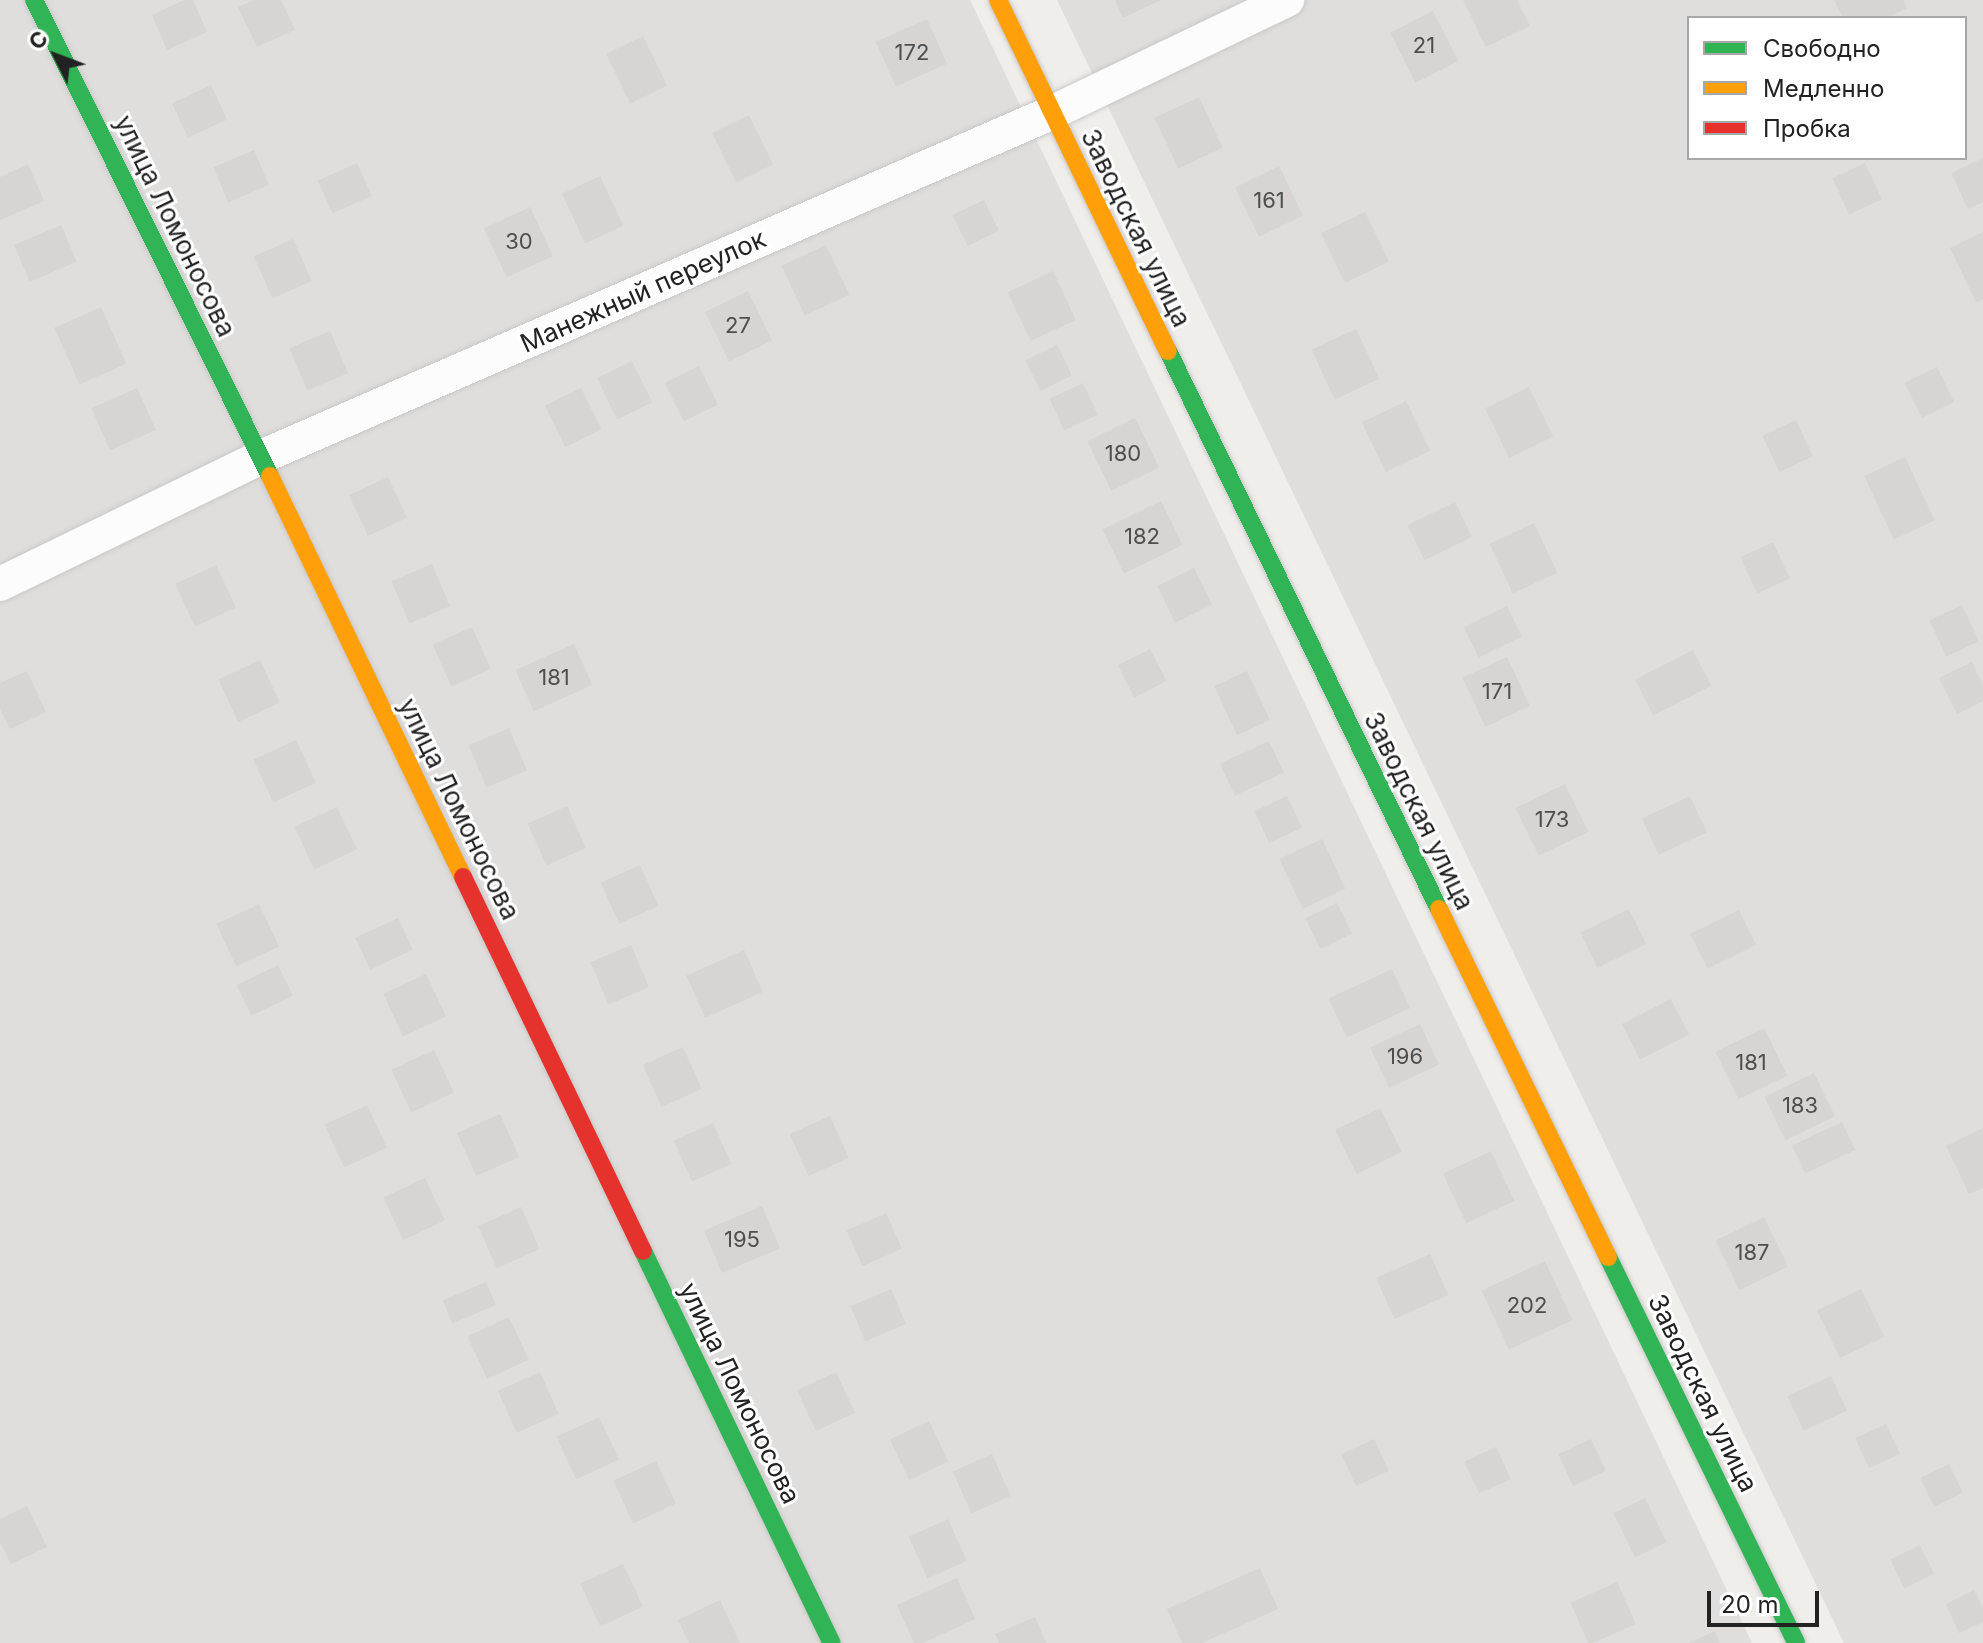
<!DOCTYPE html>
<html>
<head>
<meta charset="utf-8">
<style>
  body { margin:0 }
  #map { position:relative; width:1983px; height:1643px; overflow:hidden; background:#f0eeeb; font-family:Inter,sans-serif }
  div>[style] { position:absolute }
  .residential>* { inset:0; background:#dfdedc }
  .building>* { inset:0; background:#d7d4d2; transform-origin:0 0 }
  .roads { filter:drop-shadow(0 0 2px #c9c8c7) drop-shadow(0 0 2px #c9c8c7) }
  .street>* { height:34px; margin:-17px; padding:0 17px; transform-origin:17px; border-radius:17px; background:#fdfcfc }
  .fast>* { height:18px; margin:-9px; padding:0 9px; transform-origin:9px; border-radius:9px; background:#30b455 }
  .slow>* { height:18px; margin:-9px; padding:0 9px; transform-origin:9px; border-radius:9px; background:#ff9f0a }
  .jam>* { height:18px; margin:-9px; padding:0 9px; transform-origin:9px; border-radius:9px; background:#e5322d }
  span { translate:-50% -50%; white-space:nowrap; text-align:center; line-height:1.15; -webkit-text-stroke:6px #fff; paint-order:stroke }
  .number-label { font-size:22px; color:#4f4e4e }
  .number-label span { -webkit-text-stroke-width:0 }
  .street-label { font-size:26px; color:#222 }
  .legend { position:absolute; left:1687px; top:16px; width:280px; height:144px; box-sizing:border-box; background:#fff; border:2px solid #a7a7a7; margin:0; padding:10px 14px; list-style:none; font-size:24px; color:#222 }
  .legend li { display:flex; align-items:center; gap:16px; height:40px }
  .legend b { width:40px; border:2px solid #a7a7a7 }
  .north { position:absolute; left:16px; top:16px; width:80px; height:80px; -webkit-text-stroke:6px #fff; paint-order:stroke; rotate:312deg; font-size:22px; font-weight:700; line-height:32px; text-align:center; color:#222 }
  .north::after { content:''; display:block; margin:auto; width:28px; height:36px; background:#222; clip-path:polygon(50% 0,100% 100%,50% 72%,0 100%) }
  .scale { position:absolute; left:1707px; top:1591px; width:112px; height:36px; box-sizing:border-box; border:4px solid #222; border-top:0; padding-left:10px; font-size:24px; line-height:28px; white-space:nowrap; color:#222; -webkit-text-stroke:6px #fff; paint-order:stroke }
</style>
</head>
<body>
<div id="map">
  <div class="residential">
    <i style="clip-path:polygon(0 0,970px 0,1752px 1643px,0 1643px)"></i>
    <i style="clip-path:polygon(evenodd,1057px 0,1983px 0,1983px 1643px,1844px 1643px,1057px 0,1689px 18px,1965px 18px,1965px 158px,1689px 158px,1689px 18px)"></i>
  </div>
  <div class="building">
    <i style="clip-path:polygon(184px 0,193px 0,207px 32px,167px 50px,152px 15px)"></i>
    <i style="clip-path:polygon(254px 0,281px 0,295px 30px,257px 47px,238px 7px)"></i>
    <i style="clip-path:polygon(1115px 0,1161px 0,1123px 18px)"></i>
    <i style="clip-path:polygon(1463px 0,1517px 0,1530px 26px,1486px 47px)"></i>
    <i style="clip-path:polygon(1834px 0,1903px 0,1907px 8px,1886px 18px,1843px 18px)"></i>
    <i style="left:1433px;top:11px;width:56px;height:48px;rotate:63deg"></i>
    <i style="left:927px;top:19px;width:49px;height:56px;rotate:66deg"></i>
    <i style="left:643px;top:36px;width:55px;height:41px;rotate:64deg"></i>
    <i style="left:211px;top:85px;width:38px;height:43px;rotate:65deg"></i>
    <i style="left:1199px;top:97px;width:56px;height:49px;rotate:65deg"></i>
    <i style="left:749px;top:115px;width:55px;height:41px;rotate:64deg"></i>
    <i style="left:254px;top:150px;width:38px;height:44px;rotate:67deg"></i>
    <i style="clip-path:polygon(1983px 158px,1983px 202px,1968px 209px,1951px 173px)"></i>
    <i style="left:357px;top:163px;width:36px;height:43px;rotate:66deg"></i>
    <i style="left:1865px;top:163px;width:40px;height:36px;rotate:65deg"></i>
    <i style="clip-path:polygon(28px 164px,44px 201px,0 220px,0 177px)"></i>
    <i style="left:1279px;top:166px;width:55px;height:49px;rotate:64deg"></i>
    <i style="left:600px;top:176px;width:55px;height:42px;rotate:65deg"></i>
    <i style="left:984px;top:200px;width:34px;height:35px;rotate:64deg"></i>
    <i style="left:530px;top:207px;width:54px;height:51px;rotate:65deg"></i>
    <i style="left:1365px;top:212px;width:55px;height:49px;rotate:64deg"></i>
    <i style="left:61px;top:225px;width:40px;height:51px;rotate:67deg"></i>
    <i style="clip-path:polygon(1983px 232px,1983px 299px,1976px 302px,1950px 248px)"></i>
    <i style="left:293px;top:239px;width:46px;height:43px;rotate:66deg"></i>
    <i style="left:826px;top:245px;width:55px;height:49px;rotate:65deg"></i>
    <i style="left:1053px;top:271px;width:54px;height:50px;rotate:65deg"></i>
    <i style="left:748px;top:291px;width:55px;height:48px;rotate:64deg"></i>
    <i style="left:101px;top:307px;width:62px;height:51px;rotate:66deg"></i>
    <i style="left:1356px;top:329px;width:55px;height:49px;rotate:65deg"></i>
    <i style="left:330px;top:331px;width:46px;height:44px;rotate:67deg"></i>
    <i style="left:1057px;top:345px;width:34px;height:35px;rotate:64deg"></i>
    <i style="left:632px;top:361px;width:46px;height:39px;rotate:64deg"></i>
    <i style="left:699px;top:366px;width:43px;height:38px;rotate:64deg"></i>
    <i style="left:1937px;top:367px;width:39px;height:36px;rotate:64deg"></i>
    <i style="left:1083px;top:383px;width:35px;height:37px;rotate:65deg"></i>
    <i style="left:1529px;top:387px;width:55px;height:49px;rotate:64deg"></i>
    <i style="left:137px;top:388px;width:46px;height:50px;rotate:66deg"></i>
    <i style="left:581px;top:388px;width:46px;height:40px;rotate:64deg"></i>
    <i style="left:1406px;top:401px;width:55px;height:49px;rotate:64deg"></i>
    <i style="left:1135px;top:418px;width:55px;height:53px;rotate:64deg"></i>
    <i style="left:1796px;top:420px;width:40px;height:37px;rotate:65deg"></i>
    <i style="left:1905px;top:457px;width:70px;height:45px;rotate:65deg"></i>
    <i style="left:388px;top:477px;width:45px;height:43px;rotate:65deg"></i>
    <i style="left:1161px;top:501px;width:49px;height:65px;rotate:64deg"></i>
    <i style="left:1455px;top:502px;width:39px;height:53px;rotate:64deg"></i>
    <i style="left:1534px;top:523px;width:55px;height:49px;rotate:65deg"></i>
    <i style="left:1773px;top:542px;width:40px;height:36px;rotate:65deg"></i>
    <i style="left:432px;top:564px;width:46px;height:44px;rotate:67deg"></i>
    <i style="left:216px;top:565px;width:47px;height:45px;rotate:65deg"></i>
    <i style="left:1194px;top:568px;width:41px;height:41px;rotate:64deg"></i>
    <i style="left:1962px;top:605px;width:40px;height:36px;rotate:65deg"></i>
    <i style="left:1507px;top:606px;width:34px;height:48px;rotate:64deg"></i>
    <i style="left:472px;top:627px;width:46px;height:43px;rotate:66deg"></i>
    <i style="left:574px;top:644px;width:45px;height:64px;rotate:66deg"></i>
    <i style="left:1150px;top:649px;width:36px;height:36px;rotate:63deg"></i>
    <i style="left:1693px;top:650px;width:40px;height:65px;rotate:63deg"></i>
    <i style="left:1507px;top:657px;width:54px;height:49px;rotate:65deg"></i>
    <i style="left:260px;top:660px;width:47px;height:46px;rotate:65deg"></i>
    <i style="clip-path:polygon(1972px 662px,1983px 685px,1983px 701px,1957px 714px,1939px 678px)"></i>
    <i style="clip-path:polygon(27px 671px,46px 712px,10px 729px,0 709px,0 683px)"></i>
    <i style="left:1247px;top:671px;width:54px;height:36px;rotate:65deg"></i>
    <i style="left:509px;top:728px;width:46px;height:44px;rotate:67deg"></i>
    <i style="left:296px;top:740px;width:47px;height:47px;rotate:65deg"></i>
    <i style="left:1269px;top:741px;width:35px;height:54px;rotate:65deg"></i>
    <i style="left:1565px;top:784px;width:53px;height:55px;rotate:64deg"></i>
    <i style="left:1287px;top:796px;width:35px;height:36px;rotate:65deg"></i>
    <i style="left:1690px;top:796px;width:40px;height:53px;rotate:65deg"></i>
    <i style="left:567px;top:806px;width:46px;height:43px;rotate:66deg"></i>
    <i style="left:337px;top:807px;width:47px;height:47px;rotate:65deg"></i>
    <i style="left:1322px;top:839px;width:55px;height:47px;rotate:65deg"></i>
    <i style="left:640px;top:865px;width:45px;height:43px;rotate:66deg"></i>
    <i style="left:1337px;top:903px;width:34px;height:35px;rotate:64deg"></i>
    <i style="left:259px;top:904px;width:47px;height:47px;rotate:65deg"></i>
    <i style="left:1629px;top:909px;width:39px;height:54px;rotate:64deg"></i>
    <i style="left:1739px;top:910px;width:39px;height:54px;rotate:64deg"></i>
    <i style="left:398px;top:918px;width:35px;height:47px;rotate:65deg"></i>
    <i style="left:631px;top:945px;width:46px;height:44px;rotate:67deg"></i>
    <i style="left:744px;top:950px;width:46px;height:63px;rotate:66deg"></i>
    <i style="left:278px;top:965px;width:34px;height:46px;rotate:64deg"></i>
    <i style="left:1392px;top:969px;width:43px;height:70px;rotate:65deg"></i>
    <i style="left:426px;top:974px;width:47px;height:47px;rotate:65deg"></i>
    <i style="left:1671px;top:999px;width:40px;height:55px;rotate:63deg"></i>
    <i style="left:1420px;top:1024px;width:45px;height:55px;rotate:65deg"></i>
    <i style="left:1764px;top:1028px;width:53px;height:54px;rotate:64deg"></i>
    <i style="left:683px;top:1047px;width:46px;height:44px;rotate:66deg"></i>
    <i style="left:434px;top:1050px;width:47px;height:47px;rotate:65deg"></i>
    <i style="left:1814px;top:1073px;width:48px;height:55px;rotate:64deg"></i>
    <i style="left:367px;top:1105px;width:47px;height:47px;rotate:65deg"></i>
    <i style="left:1380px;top:1108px;width:49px;height:50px;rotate:64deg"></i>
    <i style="left:500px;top:1114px;width:47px;height:47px;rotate:66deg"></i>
    <i style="left:830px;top:1116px;width:46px;height:44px;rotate:66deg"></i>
    <i style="left:1842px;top:1122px;width:31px;height:55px;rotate:65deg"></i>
    <i style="left:713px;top:1123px;width:45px;height:43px;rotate:66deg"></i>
    <i style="clip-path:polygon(1983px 1128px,1983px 1188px,1969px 1194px,1946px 1146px)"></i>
    <i style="left:1491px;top:1151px;width:55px;height:53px;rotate:65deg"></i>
    <i style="left:425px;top:1178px;width:47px;height:46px;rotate:65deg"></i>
    <i style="left:762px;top:1206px;width:46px;height:63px;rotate:67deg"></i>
    <i style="left:521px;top:1207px;width:46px;height:47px;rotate:66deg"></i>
    <i style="left:886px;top:1213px;width:39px;height:43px;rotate:66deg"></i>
    <i style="left:1764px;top:1217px;width:55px;height:54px;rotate:64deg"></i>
    <i style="left:1430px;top:1254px;width:45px;height:59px;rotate:66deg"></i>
    <i style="left:1545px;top:1261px;width:65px;height:70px;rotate:65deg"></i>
    <i style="left:486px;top:1282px;width:25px;height:47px;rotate:67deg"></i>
    <i style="left:891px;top:1289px;width:38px;height:44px;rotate:67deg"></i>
    <i style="left:1861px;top:1289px;width:53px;height:49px;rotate:64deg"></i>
    <i style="left:509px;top:1317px;width:47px;height:46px;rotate:65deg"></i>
    <i style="left:540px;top:1372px;width:46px;height:46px;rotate:66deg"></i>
    <i style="left:836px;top:1372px;width:45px;height:43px;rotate:65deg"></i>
    <i style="left:1831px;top:1376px;width:38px;height:48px;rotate:65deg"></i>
    <i style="left:599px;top:1417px;width:47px;height:47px;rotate:65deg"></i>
    <i style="left:929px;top:1421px;width:45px;height:43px;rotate:65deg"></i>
    <i style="left:1886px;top:1424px;width:33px;height:34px;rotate:65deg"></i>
    <i style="left:1374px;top:1439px;width:35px;height:36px;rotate:65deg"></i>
    <i style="left:1591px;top:1439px;width:35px;height:36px;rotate:65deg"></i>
    <i style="left:1496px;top:1447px;width:35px;height:35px;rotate:65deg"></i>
    <i style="left:992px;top:1454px;width:46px;height:43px;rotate:66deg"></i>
    <i style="left:656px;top:1461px;width:47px;height:47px;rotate:65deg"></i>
    <i style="left:1949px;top:1464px;width:32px;height:32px;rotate:64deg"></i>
    <i style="left:1645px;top:1498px;width:49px;height:35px;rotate:64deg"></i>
    <i style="clip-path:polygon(27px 1506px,47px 1547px,11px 1564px,0 1542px,0 1519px)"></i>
    <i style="left:948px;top:1519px;width:46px;height:43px;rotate:66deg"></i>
    <i style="left:1920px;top:1545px;width:32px;height:33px;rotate:64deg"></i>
    <i style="left:623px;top:1564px;width:47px;height:47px;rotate:65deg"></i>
    <i style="clip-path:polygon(1260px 1568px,1278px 1609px,1202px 1643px,1182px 1643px,1167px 1609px)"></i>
    <i style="clip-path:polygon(957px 1578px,975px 1619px,923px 1643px,914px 1643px,897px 1605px)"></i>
    <i style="left:1617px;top:1582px;width:46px;height:51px;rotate:66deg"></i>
    <i style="clip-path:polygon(1974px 1590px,1983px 1608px,1983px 1622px,1959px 1633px,1946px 1604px)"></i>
    <i style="clip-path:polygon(720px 1600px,740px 1643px,689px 1643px,678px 1620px)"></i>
    <i style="clip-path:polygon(1035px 1617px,1046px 1643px,999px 1643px,995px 1634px)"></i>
    <i style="clip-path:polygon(1715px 1631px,1720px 1643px,1689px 1643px)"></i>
  </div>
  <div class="roads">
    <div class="street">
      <i style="left:0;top:584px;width:290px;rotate:-25.9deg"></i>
      <i style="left:261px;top:457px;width:862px;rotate:-23.53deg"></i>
      <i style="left:1051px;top:113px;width:262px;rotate:-25.6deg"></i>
    </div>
    <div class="fast">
      <i style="left:34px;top:0;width:531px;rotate:63.63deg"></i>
      <i style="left:1168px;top:351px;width:620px;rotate:64.1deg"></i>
      <i style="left:643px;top:1251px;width:435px;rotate:64.3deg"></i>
      <i style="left:1608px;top:1257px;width:429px;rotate:64deg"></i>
    </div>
    <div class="slow">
      <i style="left:998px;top:0;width:390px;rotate:64.2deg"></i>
      <i style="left:270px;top:476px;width:445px;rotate:64.3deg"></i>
      <i style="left:1439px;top:909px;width:387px;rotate:64.1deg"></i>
    </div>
    <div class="jam">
      <i style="left:463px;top:877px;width:415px;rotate:64.3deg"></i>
    </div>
  </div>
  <div class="number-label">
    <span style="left:1424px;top:46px">21</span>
    <span style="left:912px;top:53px">172</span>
    <span style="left:1269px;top:201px">161</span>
    <span style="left:519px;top:242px">30</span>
    <span style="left:738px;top:326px">27</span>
    <span style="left:1123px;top:454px">180</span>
    <span style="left:1142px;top:537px">182</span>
    <span style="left:554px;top:678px">181</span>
    <span style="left:1497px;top:692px">171</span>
    <span style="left:1552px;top:820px">173</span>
    <span style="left:1405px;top:1057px">196</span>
    <span style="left:1751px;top:1063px">181</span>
    <span style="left:1800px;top:1106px">183</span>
    <span style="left:742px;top:1240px">195</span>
    <span style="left:1752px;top:1253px">187</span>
    <span style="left:1527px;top:1306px">202</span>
  </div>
  <div class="street-label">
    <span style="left:175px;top:226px;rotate:64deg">улица Ломоносова</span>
    <span style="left:1136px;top:228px;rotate:64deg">Заводская улица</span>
    <span style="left:643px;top:291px;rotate:-24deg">Манежный переулок</span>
    <span style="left:459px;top:809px;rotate:64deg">улица Ломоносова</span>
    <span style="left:1419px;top:811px;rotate:64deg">Заводская улица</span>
    <span style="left:740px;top:1393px;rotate:64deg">улица Ломоносова</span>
    <span style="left:1703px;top:1393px;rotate:64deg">Заводская улица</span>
  </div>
  <ul class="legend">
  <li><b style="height:10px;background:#30b455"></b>Свободно</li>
  <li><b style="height:10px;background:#ff9f0a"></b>Медленно</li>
  <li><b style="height:10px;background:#e5322d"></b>Пробка</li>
  </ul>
  <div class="north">С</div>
  <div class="scale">20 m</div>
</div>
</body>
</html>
